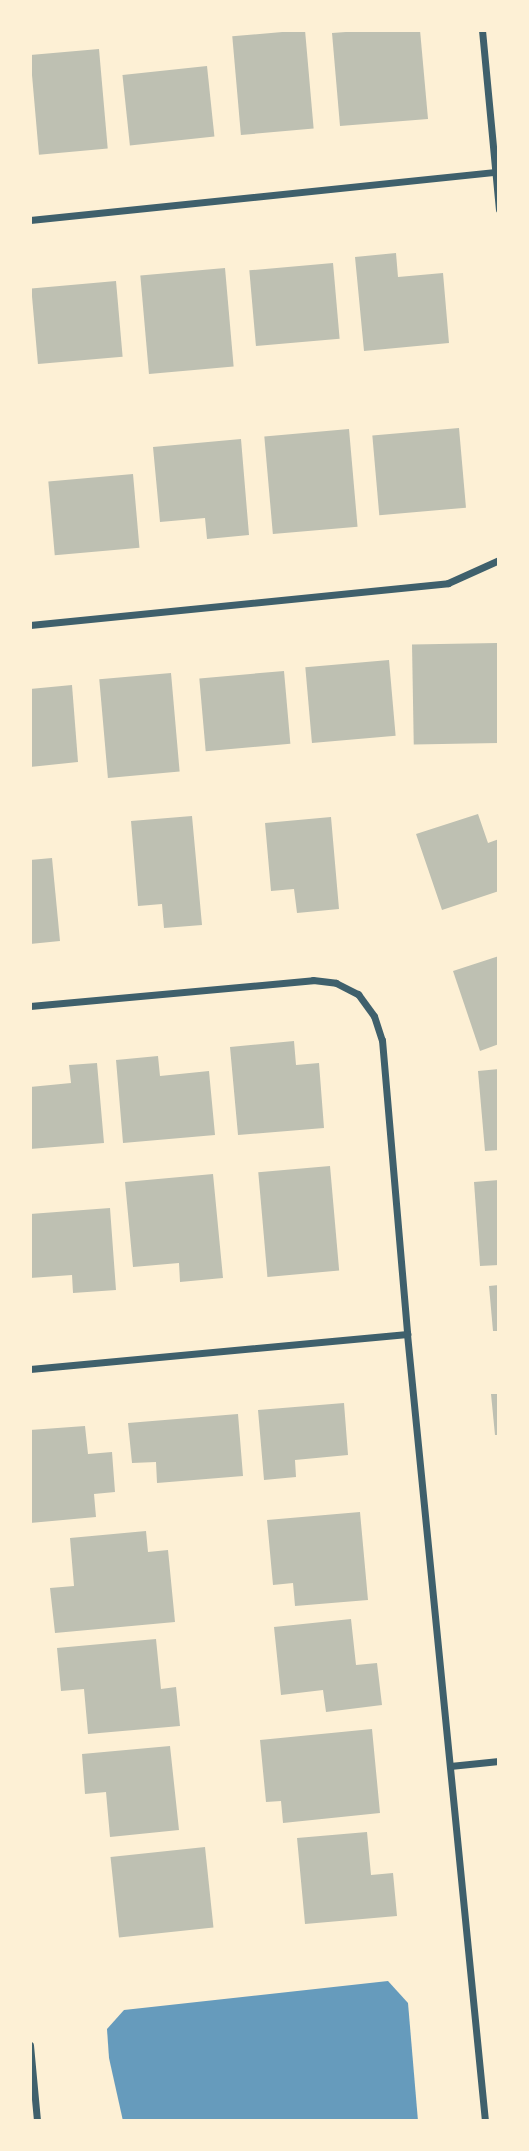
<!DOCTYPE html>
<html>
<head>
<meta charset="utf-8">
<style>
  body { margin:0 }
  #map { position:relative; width:529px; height:2151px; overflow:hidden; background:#fdf0d5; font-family:"DM Sans",sans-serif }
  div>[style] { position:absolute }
  .water>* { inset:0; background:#669bbc }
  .building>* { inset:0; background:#bec0b2; transform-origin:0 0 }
  .minor>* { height:7px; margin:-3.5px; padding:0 3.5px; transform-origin:3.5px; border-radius:3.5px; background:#3f606c }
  span { translate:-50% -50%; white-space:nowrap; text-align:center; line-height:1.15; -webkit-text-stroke:6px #fdf0d5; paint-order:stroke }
  .frame { position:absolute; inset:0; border:32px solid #fdf0d5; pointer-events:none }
</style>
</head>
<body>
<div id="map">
  <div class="water">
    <i style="clip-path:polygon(388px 1981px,408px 2003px,418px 2121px,123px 2121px,109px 2058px,107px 2029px,124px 2010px)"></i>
  </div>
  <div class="building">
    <i style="left:305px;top:30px;width:99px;height:73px;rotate:85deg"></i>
    <i style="clip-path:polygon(373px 30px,420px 30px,428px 119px,340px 126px,332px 33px)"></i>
    <i style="left:99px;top:49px;width:100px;height:69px;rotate:85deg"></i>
    <i style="left:207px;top:66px;width:71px;height:85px;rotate:84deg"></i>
    <i style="clip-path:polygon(396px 253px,398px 277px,443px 273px,449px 343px,364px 351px,355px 257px)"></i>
    <i style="left:333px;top:263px;width:76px;height:84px;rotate:85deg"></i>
    <i style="left:225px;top:268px;width:99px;height:85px;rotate:85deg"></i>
    <i style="left:116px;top:281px;width:76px;height:85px;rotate:85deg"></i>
    <i style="left:459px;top:428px;width:80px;height:87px;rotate:85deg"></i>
    <i style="left:349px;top:429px;width:98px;height:85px;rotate:85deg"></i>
    <i style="clip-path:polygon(241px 439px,249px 535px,207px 539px,205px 518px,160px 522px,153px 447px)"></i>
    <i style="left:133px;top:474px;width:74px;height:85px;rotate:85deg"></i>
    <i style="left:497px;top:643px;width:100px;height:85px;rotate:89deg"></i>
    <i style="left:389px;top:660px;width:76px;height:84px;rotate:85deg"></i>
    <i style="left:284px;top:671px;width:73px;height:85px;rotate:85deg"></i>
    <i style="left:171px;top:673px;width:99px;height:72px;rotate:85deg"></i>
    <i style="clip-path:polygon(72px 685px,78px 762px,30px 767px,30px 689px)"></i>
    <i style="clip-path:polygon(478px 814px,488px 843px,499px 839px,499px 891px,442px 910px,416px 834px)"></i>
    <i style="clip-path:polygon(192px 816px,202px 925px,164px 928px,162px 904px,138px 906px,131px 821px)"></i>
    <i style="clip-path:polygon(331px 817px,339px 909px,297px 913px,294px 889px,271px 891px,265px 823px)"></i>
    <i style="clip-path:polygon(52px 858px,60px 941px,30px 944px,30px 860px)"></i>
    <i style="clip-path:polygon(499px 956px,499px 1044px,480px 1051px,453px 971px)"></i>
    <i style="clip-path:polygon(294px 1041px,296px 1065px,319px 1063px,324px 1128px,238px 1135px,230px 1047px)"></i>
    <i style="clip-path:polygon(158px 1056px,160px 1076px,209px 1071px,215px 1135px,123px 1143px,116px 1060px)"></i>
    <i style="clip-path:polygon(97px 1063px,104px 1143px,30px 1149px,30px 1087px,71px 1083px,69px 1065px)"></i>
    <i style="clip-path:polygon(499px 1069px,499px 1150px,485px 1151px,478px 1071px)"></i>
    <i style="left:330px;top:1166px;width:105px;height:72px;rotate:85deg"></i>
    <i style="clip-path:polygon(213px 1174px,223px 1278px,180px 1282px,179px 1263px,133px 1267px,125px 1182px)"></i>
    <i style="clip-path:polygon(499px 1180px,499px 1265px,480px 1266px,474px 1182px)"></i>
    <i style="clip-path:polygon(110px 1208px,116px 1290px,73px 1293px,72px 1275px,30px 1278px,30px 1214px)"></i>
    <i style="clip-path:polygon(499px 1285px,499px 1331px,493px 1331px,489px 1286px)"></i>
    <i style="clip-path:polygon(491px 1394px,499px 1394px,499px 1435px,495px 1435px)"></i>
    <i style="clip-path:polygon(344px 1403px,348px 1455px,295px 1460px,296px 1477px,264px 1480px,258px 1410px)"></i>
    <i style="clip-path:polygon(238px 1414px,243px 1476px,157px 1483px,156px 1462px,132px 1463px,128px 1423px)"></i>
    <i style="clip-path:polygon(85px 1426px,88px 1454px,112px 1452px,115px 1492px,94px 1494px,96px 1517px,30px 1523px,30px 1430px)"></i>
    <i style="clip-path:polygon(360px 1512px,368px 1600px,295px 1606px,293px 1583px,273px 1585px,267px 1520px)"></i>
    <i style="clip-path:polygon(146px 1531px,148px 1552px,168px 1550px,175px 1622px,55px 1633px,50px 1588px,74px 1586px,70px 1538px)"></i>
    <i style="clip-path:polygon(351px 1619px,356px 1665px,377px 1663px,382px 1705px,326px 1712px,323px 1690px,281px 1695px,274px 1627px)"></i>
    <i style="clip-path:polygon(156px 1639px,161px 1689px,176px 1687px,180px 1726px,88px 1734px,84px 1689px,61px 1691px,57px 1648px)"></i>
    <i style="clip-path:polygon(372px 1729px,380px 1813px,283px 1823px,281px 1801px,266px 1802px,260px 1740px)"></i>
    <i style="clip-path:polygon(170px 1746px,179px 1830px,110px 1837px,106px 1792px,85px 1794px,82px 1754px)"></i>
    <i style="clip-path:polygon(367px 1832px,371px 1875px,393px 1873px,397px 1916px,305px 1924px,297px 1838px)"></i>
    <i style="left:205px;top:1847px;width:81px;height:95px;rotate:84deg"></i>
  </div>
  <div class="minor">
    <i style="left:482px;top:30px;width:180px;rotate:84.6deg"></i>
    <i style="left:30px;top:220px;width:468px;rotate:-5.9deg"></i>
    <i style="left:30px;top:625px;width:420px;rotate:-5.7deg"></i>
    <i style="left:448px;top:583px;width:56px;rotate:-24.3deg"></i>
    <i style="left:30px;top:1006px;width:284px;rotate:-5.2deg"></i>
    <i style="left:313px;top:980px;width:23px;rotate:7deg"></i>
    <i style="left:336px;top:983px;width:25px;rotate:27deg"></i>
    <i style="left:358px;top:994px;width:27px;rotate:54deg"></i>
    <i style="left:374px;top:1016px;width:25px;rotate:72deg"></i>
    <i style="left:382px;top:1040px;width:295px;rotate:85.1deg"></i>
    <i style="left:407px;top:1334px;width:791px;rotate:84.34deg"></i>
    <i style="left:30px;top:1369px;width:379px;rotate:-5.3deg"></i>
    <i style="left:450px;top:1766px;width:49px;rotate:-5.8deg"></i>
    <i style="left:30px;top:2045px;width:76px;rotate:84.7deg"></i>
  </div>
  <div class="frame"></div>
</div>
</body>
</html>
